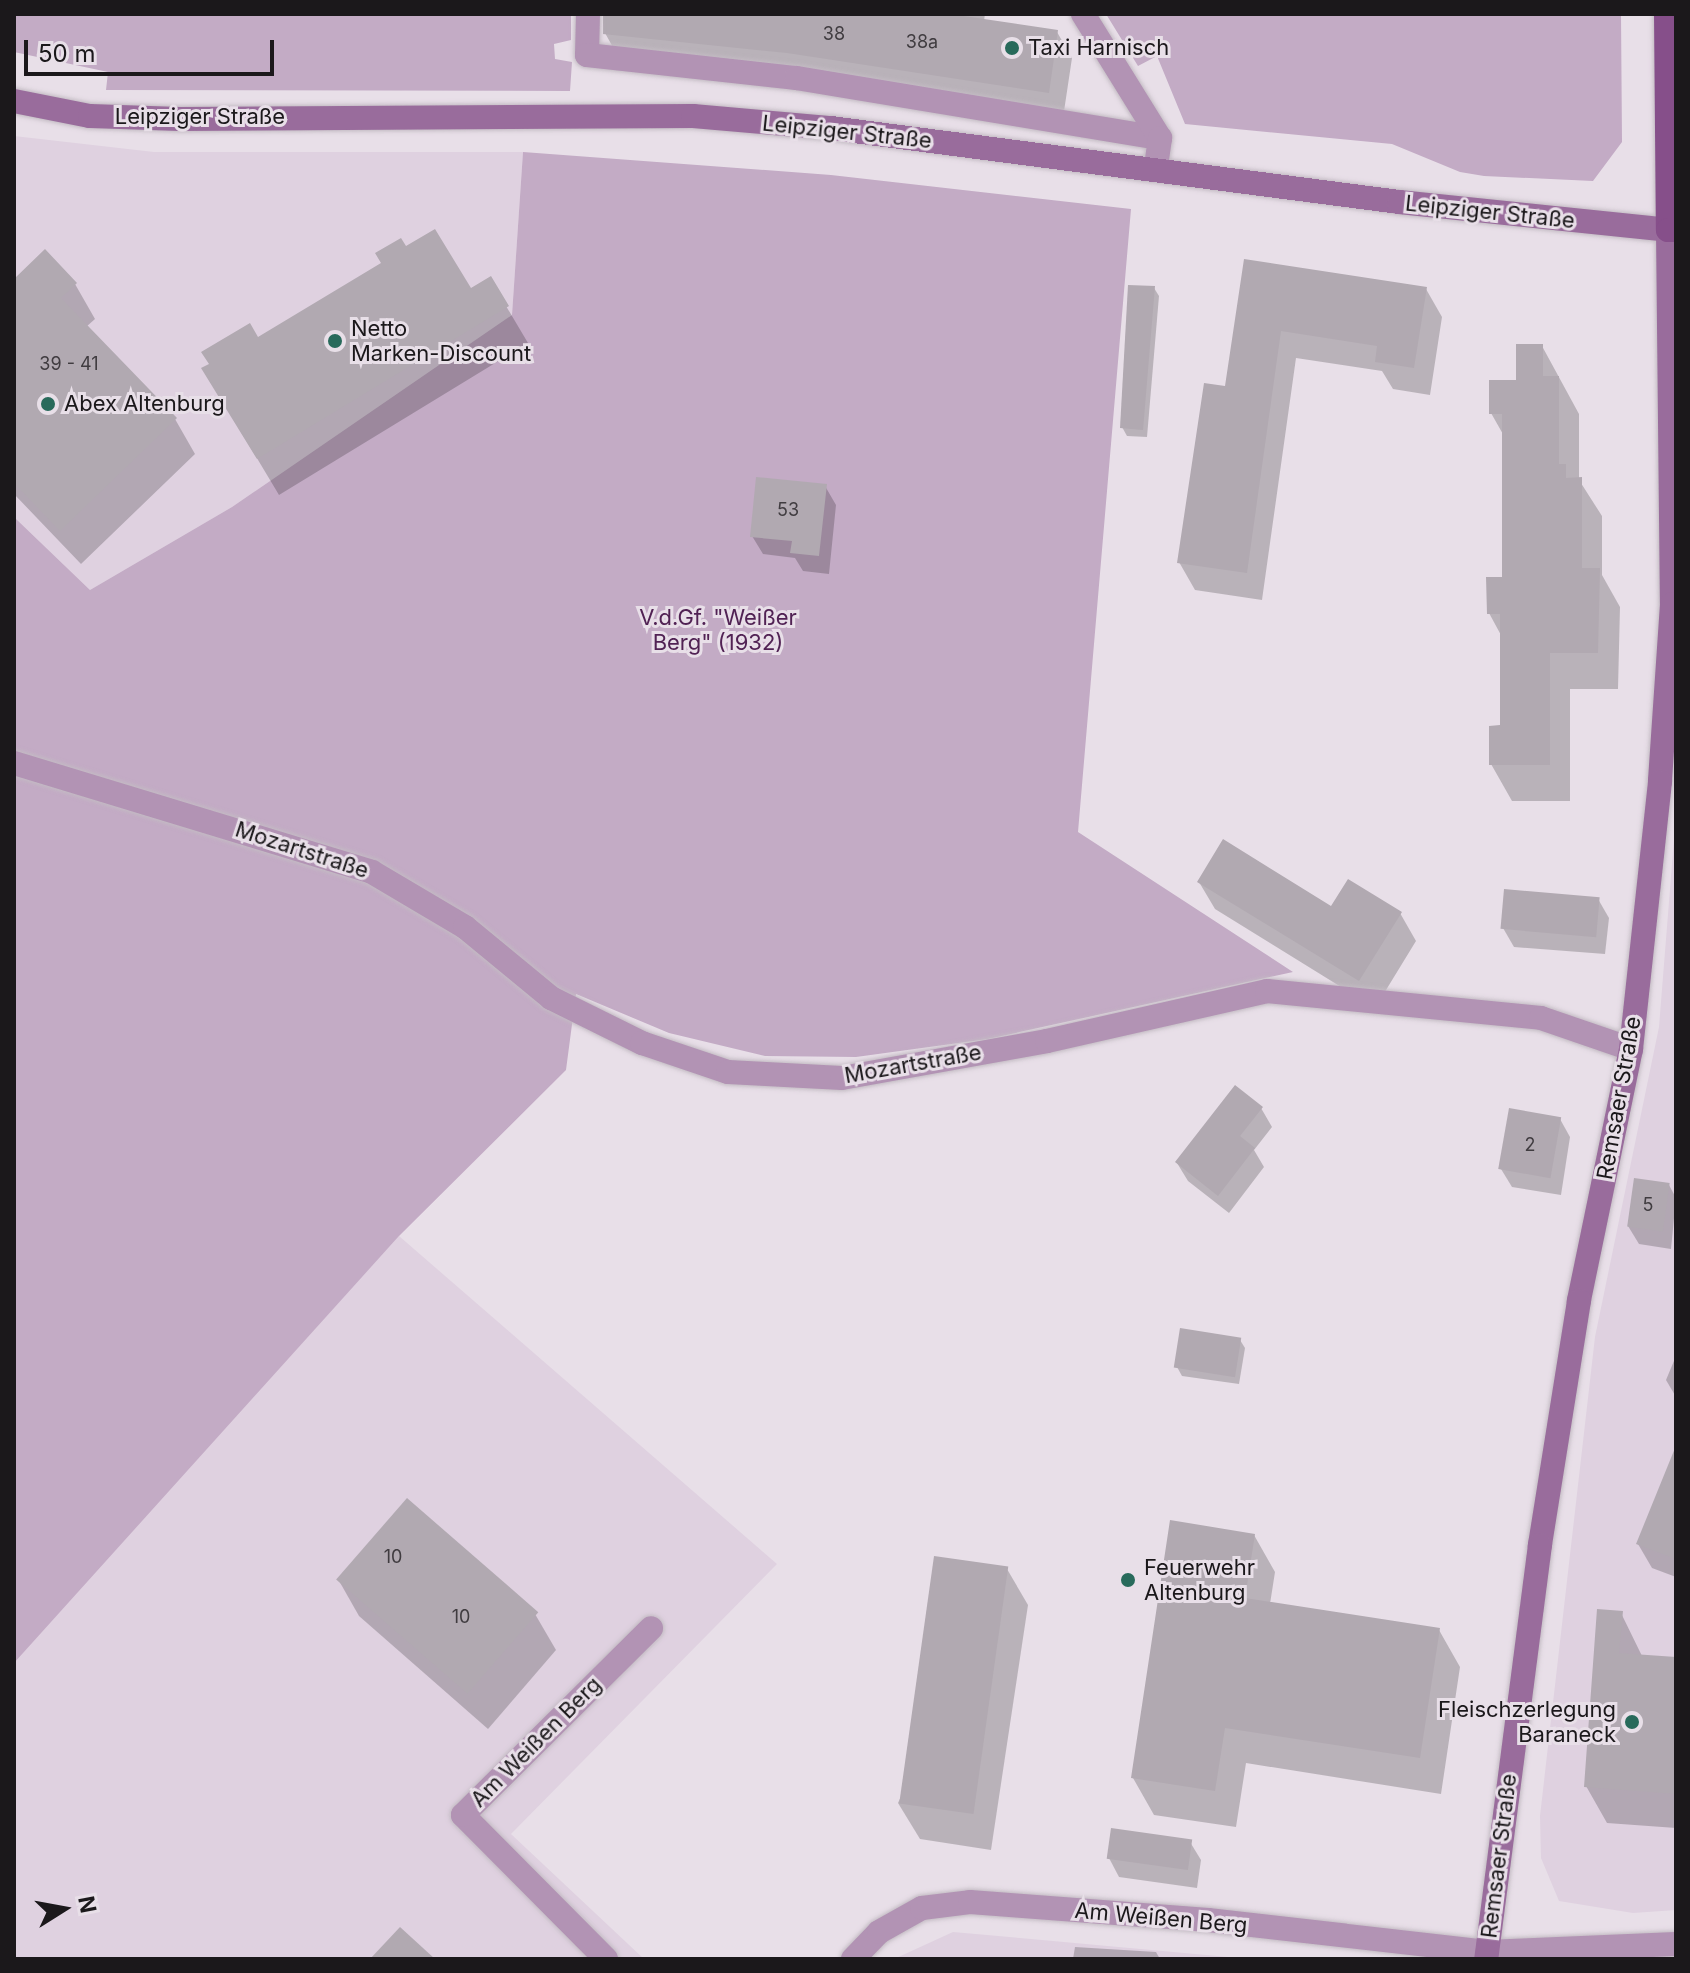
<!DOCTYPE html>
<html>
<head>
<meta charset="utf-8">
<style>
  body { margin:0 }
  #map { position:relative; width:1690px; height:1973px; overflow:hidden; background:#e8dfe8; font-family:Inter,sans-serif }
  div>[style] { position:absolute }
  .built>* { inset:0; background:#dfd1e0 }
  .green>* { inset:0; background:#c3abc5 }
  .shadow>* { inset:0; background:#0003 }
  .building>* { inset:0; background:#b1a9b1; transform-origin:0 0 }
  .roads { filter:drop-shadow(0 0 2px #c3bbc3) drop-shadow(0 0 2px #c3bbc3) }
  .street>* { height:24px; margin:-12px; padding:0 12px; transform-origin:12px; border-radius:12px; background:#b293b4 }
  .secondary>* { height:24px; margin:-12px; padding:0 12px; transform-origin:12px; border-radius:12px; background:#996c9c }
  .primary>* { height:24px; margin:-12px; padding:0 12px; transform-origin:12px; border-radius:12px; background:#864f8a }
  .dots>* { width:22px; height:22px; translate:-50% -50%; box-sizing:border-box; border:4px solid #e8dfe8; border-radius:50% }
  span { translate:-50% -50%; white-space:nowrap; text-align:center; line-height:1.15; -webkit-text-stroke:6px #e8dfe8; paint-order:stroke }
  .number-label { font-size:18px; color:#403c40 }
  .number-label span { -webkit-text-stroke-width:0 }
  .poi-label { font-size:22px; color:#1b181b }
  .left { translate:0 -50%; text-align:left }
  .right { translate:-100% -50%; text-align:right }
  .street-label { font-size:22px; color:#1b181b }
  .park-label { font-size:22px; color:#512254 }
  .frame { position:absolute; inset:0; border:16px solid #1b181b; pointer-events:none }
  .north { position:absolute; left:24px; top:1869px; width:80px; height:80px; -webkit-text-stroke:6px #e8dfe8; paint-order:stroke; rotate:79deg; font-size:22px; font-weight:700; line-height:32px; text-align:center; color:#1b181b }
  .north::after { content:''; display:block; margin:auto; width:28px; height:36px; background:#1b181b; clip-path:polygon(50% 0,100% 100%,50% 72%,0 100%) }
  .scale { position:absolute; left:24px; top:40px; width:250px; height:36px; box-sizing:border-box; border:4px solid #1b181b; border-top:0; padding-left:10px; font-size:24px; line-height:28px; white-space:nowrap; color:#1b181b; -webkit-text-stroke:6px #e8dfe8; paint-order:stroke }
</style>
</head>
<body>
<div id="map">
  <div class="built">
    <i style="clip-path:polygon(14px 136px,154px 152px,523px 152px,512px 315px,232px 507px,90px 590px,14px 517px)"></i>
    <i style="clip-path:polygon(1676px 814px,1676px 1910px,1633px 1913px,1559px 1901px,1541px 1858px,1540px 1816px,1595px 1337px,1659px 1027px)"></i>
    <i style="clip-path:polygon(399px 1236px,777px 1564px,511px 1834px,644px 1959px,14px 1959px,14px 1660px)"></i>
    <i style="clip-path:polygon(953px 1932px,1020px 1938px,1250px 1959px,894px 1959px)"></i>
  </div>
  <div class="green">
    <i style="clip-path:polygon(14px 14px,571px 14px,571px 40px,554px 44px,555px 59px,572px 62px,570px 91px,106px 90px,108px 72px,14px 52px)"></i>
    <i style="clip-path:polygon(1106px 14px,1621px 14px,1622px 142px,1593px 181px,1484px 176px,1460px 172px,1392px 144px,1185px 124px,1157px 56px,1138px 66px)"></i>
    <i style="clip-path:polygon(523px 152px,831px 175px,1131px 209px,1078px 832px,1293px 972px,988px 1039px,856px 1057px,765px 1056px,669px 1033px,576px 994px,566px 1070px,399px 1236px,14px 1663px,14px 517px,90px 590px,232px 507px,512px 315px)"></i>
  </div>
  <div class="shadow">
    <i style="clip-path:polygon(604px 14px,985px 14px,984px 21px,1057px 32px,1072px 58px,1063px 118px,620px 60px,605px 33px)"></i>
    <i style="clip-path:polygon(405px 249px,470px 291px,490px 279px,528px 343px,279px 495px,225px 405px,258px 340px)"></i>
    <i style="clip-path:polygon(1246px 261px,1426px 289px,1442px 317px,1430px 395px,1393px 389px,1382px 371px,1296px 358px,1262px 600px,1195px 590px,1179px 562px,1226px 389px)"></i>
    <i style="clip-path:polygon(14px 281px,75px 284px,95px 319px,86px 327px,175px 419px,195px 454px,81px 564px,14px 494px)"></i>
    <i style="clip-path:polygon(1154px 288px,1159px 296px,1147px 437px,1127px 436px,1122px 427px)"></i>
    <i style="clip-path:polygon(1542px 346px,1579px 414px,1579px 480px,1602px 516px,1602px 575px,1620px 607px,1618px 689px,1570px 689px,1570px 801px,1512px 801px,1491px 764px,1502px 727px,1502px 637px,1489px 613px,1504px 579px,1504px 436px,1491px 413px)"></i>
    <i style="clip-path:polygon(825px 486px,836px 505px,829px 574px,803px 571px,795px 558px,763px 554px,752px 536px)"></i>
    <i style="clip-path:polygon(1199px 882px,1332px 908px,1400px 913px,1416px 941px,1375px 1008px,1215px 909px)"></i>
    <i style="clip-path:polygon(1598px 899px,1609px 918px,1605px 954px,1514px 947px,1503px 928px)"></i>
    <i style="clip-path:polygon(1261px 1108px,1272px 1127px,1254px 1150px,1264px 1167px,1229px 1213px,1188px 1181px,1177px 1163px)"></i>
    <i style="clip-path:polygon(1560px 1119px,1570px 1137px,1561px 1195px,1512px 1187px,1501px 1169px)"></i>
    <i style="clip-path:polygon(1669px 1185px,1676px 1198px,1671px 1249px,1639px 1244px,1628px 1226px)"></i>
    <i style="clip-path:polygon(1240px 1340px,1245px 1348px,1239px 1384px,1182px 1376px,1177px 1367px)"></i>
    <i style="clip-path:polygon(1676px 1356px,1676px 1397px,1666px 1380px)"></i>
    <i style="clip-path:polygon(1676px 1502px,1676px 1577px,1652px 1568px,1638px 1544px)"></i>
    <i style="clip-path:polygon(1254px 1535px,1275px 1572px,1270px 1604px,1439px 1630px,1460px 1667px,1441px 1794px,1246px 1763px,1236px 1827px,1154px 1815px,1133px 1778px)"></i>
    <i style="clip-path:polygon(1007px 1569px,1028px 1605px,991px 1850px,920px 1839px,898px 1803px)"></i>
    <i style="clip-path:polygon(338px 1579px,535px 1614px,556px 1650px,488px 1729px,359px 1616px)"></i>
    <i style="clip-path:polygon(1621px 1613px,1642px 1656px,1676px 1659px,1676px 1828px,1607px 1823px,1586px 1786px)"></i>
    <i style="clip-path:polygon(1190px 1842px,1201px 1860px,1197px 1888px,1119px 1877px,1109px 1858px)"></i>
    <i style="clip-path:polygon(1075px 1947px,1156px 1952px,1160px 1959px,1073px 1959px)"></i>
  </div>
  <div class="building">
    <i style="clip-path:polygon(603px 14px,950px 14px,1058px 30px,1049px 93px,787px 53px,603px 34px)"></i>
    <i style="clip-path:polygon(435px 229px,471px 288px,491px 276px,509px 306px,257px 459px,201px 368px,209px 364px,201px 352px,250px 323px,258px 337px,381px 263px,375px 253px,401px 238px,406px 246px)"></i>
    <i style="clip-path:polygon(45px 249px,77px 283px,61px 298px,177px 418px,60px 531px,14px 483px,14px 279px)"></i>
    <i style="clip-path:polygon(1244px 259px,1427px 287px,1414px 368px,1375px 362px,1377px 346px,1281px 331px,1247px 573px,1177px 563px,1204px 383px,1225px 386px)"></i>
    <i style="clip-path:polygon(1128px 285px,1155px 286px,1143px 430px,1120px 428px)"></i>
    <i style="clip-path:polygon(1516px 344px,1543px 344px,1543px 376px,1559px 376px,1559px 464px,1566px 464px,1566px 478px,1582px 477px,1582px 568px,1600px 568px,1598px 653px,1550px 653px,1550px 765px,1489px 765px,1489px 726px,1500px 725px,1500px 614px,1487px 614px,1486px 577px,1502px 577px,1502px 414px,1489px 414px,1489px 380px,1516px 380px)"></i>
    <i style="clip-path:polygon(756px 477px,827px 484px,819px 556px,790px 553px,792px 541px,750px 537px)"></i>
    <i style="clip-path:polygon(1223px 839px,1331px 906px,1348px 879px,1402px 912px,1359px 981px,1197px 882px)"></i>
    <i style="left:1504px;top:889px;width:96px;height:40px;rotate:5deg"></i>
    <i style="clip-path:polygon(1235px 1085px,1263px 1107px,1240px 1136px,1255px 1148px,1218px 1196px,1175px 1162px)"></i>
    <i style="left:1509px;top:1108px;width:53px;height:62px;rotate:10deg"></i>
    <i style="left:1634px;top:1178px;width:36px;height:49px;rotate:8deg"></i>
    <i style="left:1180px;top:1328px;width:62px;height:40px;rotate:9deg"></i>
    <i style="clip-path:polygon(1675px 1448px,1676px 1448px,1676px 1559px,1636px 1544px)"></i>
    <i style="left:407px;top:1498px;width:174px;height:108px;rotate:41deg"></i>
    <i style="clip-path:polygon(1170px 1520px,1255px 1534px,1245px 1598px,1440px 1628px,1420px 1758px,1225px 1728px,1215px 1791px,1131px 1778px)"></i>
    <i style="left:934px;top:1556px;width:75px;height:250px;rotate:8deg"></i>
    <i style="clip-path:polygon(1597px 1609px,1623px 1611px,1619px 1653px,1676px 1657px,1676px 1794px,1584px 1787px)"></i>
    <i style="left:1111px;top:1828px;width:82px;height:31px;rotate:8deg"></i>
    <i style="clip-path:polygon(400px 1927px,435px 1959px,370px 1959px)"></i>
  </div>
  <div class="roads">
    <div class="street">
      <i style="left:588px;top:14px;width:41px;rotate:91.4deg"></i>
      <i style="left:587px;top:55px;width:211px;rotate:6.3deg"></i>
      <i style="left:797px;top:78px;width:368px;rotate:9.4deg"></i>
      <i style="left:1083px;top:14px;width:146px;rotate:58.2deg"></i>
      <i style="left:1160px;top:138px;width:30px;rotate:98deg"></i>
      <i style="left:14px;top:763px;width:374px;rotate:16.9deg"></i>
      <i style="left:372px;top:872px;width:108px;rotate:30.6deg"></i>
      <i style="left:465px;top:927px;width:112px;rotate:39.5deg"></i>
      <i style="left:551px;top:998px;width:102px;rotate:26.3deg"></i>
      <i style="left:642px;top:1043px;width:91px;rotate:18.6deg"></i>
      <i style="left:728px;top:1072px;width:114px;rotate:3deg"></i>
      <i style="left:842px;top:1078px;width:208px;rotate:-10.2deg"></i>
      <i style="left:1047px;top:1041px;width:226px;rotate:-12.8deg"></i>
      <i style="left:1267px;top:991px;width:275px;rotate:5.6deg"></i>
      <i style="left:1541px;top:1018px;width:95px;rotate:19deg"></i>
      <i style="left:606px;top:1959px;width:203px;rotate:-134.8deg"></i>
      <i style="left:463px;top:1815px;width:265px;rotate:-44.8deg"></i>
      <i style="left:853px;top:1959px;width:37px;rotate:-46deg"></i>
      <i style="left:879px;top:1932px;width:49px;rotate:-29.2deg"></i>
      <i style="left:922px;top:1908px;width:48px;rotate:-7.1deg"></i>
      <i style="left:970px;top:1902px;width:239px;rotate:4.3deg"></i>
      <i style="left:1208px;top:1920px;width:281px;rotate:6.5deg"></i>
      <i style="left:1487px;top:1952px;width:189px;rotate:-2.4deg"></i>
    </div>
    <div class="secondary">
      <i style="left:14px;top:101px;width:77px;rotate:11.2deg"></i>
      <i style="left:90px;top:116px;width:90px;rotate:1.9deg"></i>
      <i style="left:180px;top:119px;width:513px;rotate:-0.34deg"></i>
      <i style="left:693px;top:116px;width:139px;rotate:5deg"></i>
      <i style="left:831px;top:128px;width:573px;rotate:7.42deg"></i>
      <i style="left:1399px;top:202px;width:270px;rotate:5.9deg"></i>
      <i style="left:1668px;top:230px;width:374px;rotate:89.4deg"></i>
      <i style="left:1672px;top:604px;width:178px;rotate:93.9deg"></i>
      <i style="left:1660px;top:782px;width:269px;rotate:96.2deg"></i>
      <i style="left:1631px;top:1049px;width:257px;rotate:101.7deg"></i>
      <i style="left:1579px;top:1301px;width:247px;rotate:99.1deg"></i>
      <i style="left:1540px;top:1545px;width:418px;rotate:97.4deg"></i>
    </div>
    <div class="primary">
      <i style="left:1666px;top:14px;width:216px;rotate:89.5deg"></i>
      <i style="left:1668px;top:230px;width:8px"></i>
    </div>
  </div>
  <div class="dots">
    <i style="left:1012px;top:48px;background:#286a5b"></i>
    <i style="left:335px;top:341px;background:#286a5b"></i>
    <i style="left:48px;top:404px;background:#286a5b"></i>
    <i style="left:1128px;top:1580px;background:#286a5b"></i>
    <i style="left:1632px;top:1722px;background:#286a5b"></i>
  </div>
  <div class="number-label">
    <span style="left:834px;top:34px">38</span>
    <span style="left:922px;top:42px">38a</span>
    <span style="left:69px;top:364px">39 - 41</span>
    <span style="left:788px;top:510px">53</span>
    <span style="left:1530px;top:1145px">2</span>
    <span style="left:1648px;top:1205px">5</span>
    <span style="left:393px;top:1557px">10</span>
    <span style="left:461px;top:1617px">10</span>
  </div>
  <div class="poi-label">
    <span class="left" style="left:1028px;top:48px">Taxi Harnisch</span>
    <span class="left" style="left:351px;top:341px">Netto<br>Marken-Discount</span>
    <span class="left" style="left:64px;top:404px">Abex Altenburg</span>
    <span class="left" style="left:1144px;top:1580px">Feuerwehr<br>Altenburg</span>
    <span class="right" style="left:1616px;top:1722px">Fleischzerlegung<br>Baraneck</span>
  </div>
  <div class="street-label">
    <span style="left:200px;top:117px">Leipziger Straße</span>
    <span style="left:847px;top:132px;rotate:6deg">Leipziger Straße</span>
    <span style="left:1490px;top:212px;rotate:6deg">Leipziger Straße</span>
    <span style="left:302px;top:850px;rotate:18deg">Mozartstraße</span>
    <span style="left:913px;top:1064px;rotate:-10deg">Mozartstraße</span>
    <span style="left:1619px;top:1098px;rotate:-80deg">Remsaer Straße</span>
    <span style="left:536px;top:1742px;rotate:-45deg">Am Weißen Berg</span>
    <span style="left:1499px;top:1856px;rotate:-83deg">Remsaer Straße</span>
    <span style="left:1161px;top:1918px;rotate:5deg">Am Weißen Berg</span>
  </div>
  <div class="park-label">
    <span style="left:718px;top:630px">V.d.Gf. "Weißer<br>Berg" (1932)</span>
  </div>
  <div class="frame"></div>
  <div class="north">N</div>
  <div class="scale">50 m</div>
</div>
</body>
</html>
